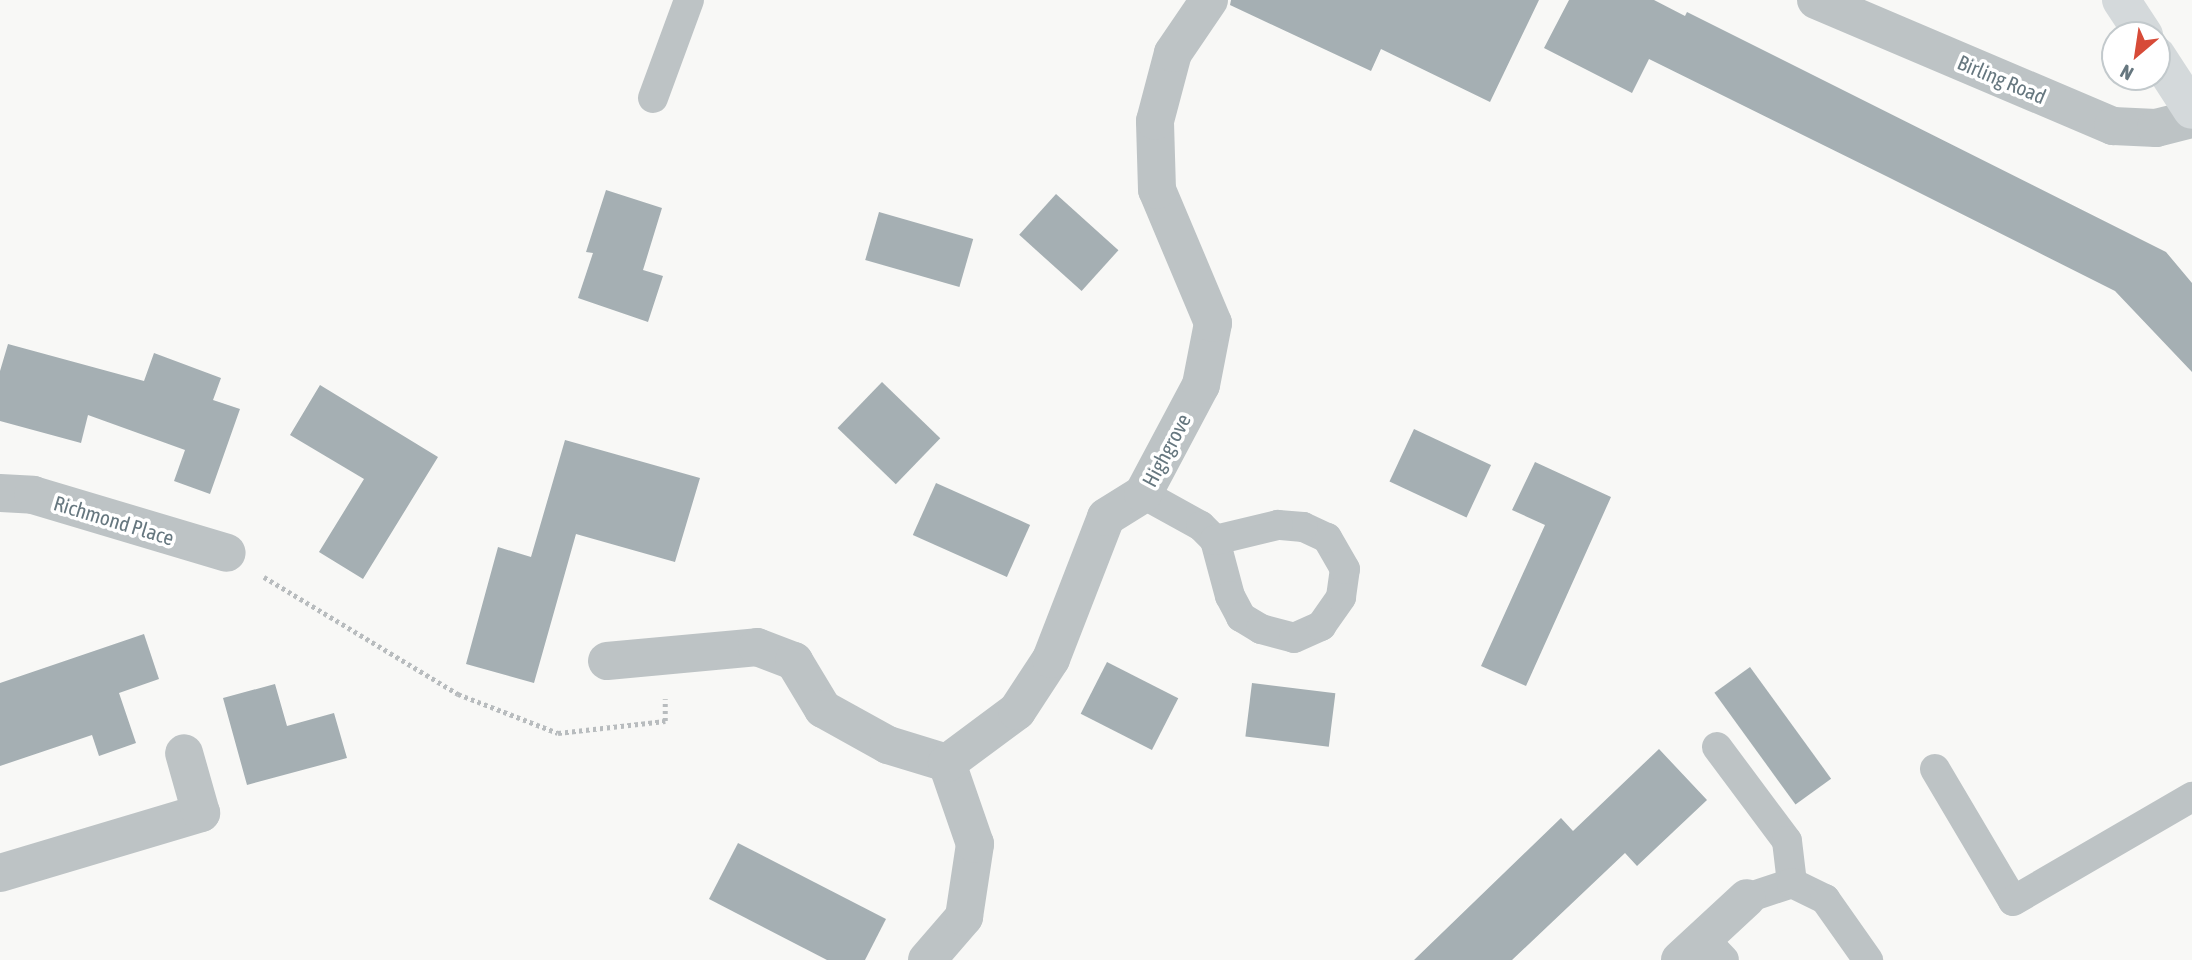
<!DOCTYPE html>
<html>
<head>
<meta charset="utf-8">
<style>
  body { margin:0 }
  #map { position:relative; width:2192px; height:960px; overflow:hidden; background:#f8f8f6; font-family:"Asap Condensed",sans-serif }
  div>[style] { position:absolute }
  .building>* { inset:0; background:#a5afb3; transform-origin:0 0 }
  .path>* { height:4.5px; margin-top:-2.25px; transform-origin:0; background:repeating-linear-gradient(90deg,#b8bcbe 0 3.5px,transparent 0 7px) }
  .lane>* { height:30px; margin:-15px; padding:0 15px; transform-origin:15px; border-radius:15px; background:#bdc3c5 }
  .street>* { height:38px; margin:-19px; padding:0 19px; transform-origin:19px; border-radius:19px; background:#bdc3c5 }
  .secondary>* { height:38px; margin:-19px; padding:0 19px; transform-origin:19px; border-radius:19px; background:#d4d9db }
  span { translate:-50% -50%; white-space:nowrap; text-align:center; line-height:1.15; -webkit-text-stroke:7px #fff; paint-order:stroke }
  .street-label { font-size:21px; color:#66777f }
  .north { position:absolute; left:2101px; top:21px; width:70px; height:70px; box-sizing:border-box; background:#fff; border:2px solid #c2c9cc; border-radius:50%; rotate:209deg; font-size:19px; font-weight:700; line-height:28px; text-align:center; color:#66777f }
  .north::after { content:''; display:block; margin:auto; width:24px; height:32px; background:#d74b38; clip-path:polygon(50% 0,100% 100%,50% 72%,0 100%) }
</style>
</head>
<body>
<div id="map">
  <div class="building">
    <i style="clip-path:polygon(1231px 0,1539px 0,1490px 102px,1381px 49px,1371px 71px,1230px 5px)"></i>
    <i style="clip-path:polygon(1569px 0,1654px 0,1685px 16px,1687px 12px,2166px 252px,2192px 283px,2192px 372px,2115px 291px,1888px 177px,1649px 59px,1632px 93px,1544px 48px)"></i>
    <i style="clip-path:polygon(606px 190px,662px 208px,643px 270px,663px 276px,648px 322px,578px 298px,593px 253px,586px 252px)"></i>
    <i style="left:1056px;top:194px;width:84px;height:55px;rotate:42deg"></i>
    <i style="left:879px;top:212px;width:98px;height:50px;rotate:16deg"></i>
    <i style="clip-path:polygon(8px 344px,144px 381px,154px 353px,221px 378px,213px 400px,240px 409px,210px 494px,174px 481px,185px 450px,88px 415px,81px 443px,0 421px,0 371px)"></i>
    <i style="left:882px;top:382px;width:81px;height:64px;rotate:44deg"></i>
    <i style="clip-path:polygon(320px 385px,438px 457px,363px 579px,319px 552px,364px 479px,290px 435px)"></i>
    <i style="left:1414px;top:429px;width:85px;height:58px;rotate:25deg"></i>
    <i style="clip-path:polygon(565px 440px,700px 478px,675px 562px,576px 534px,534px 683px,466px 664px,498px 547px,531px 557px)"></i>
    <i style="clip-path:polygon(1535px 462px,1611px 497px,1526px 686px,1481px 666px,1545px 525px,1512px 510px)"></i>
    <i style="left:936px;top:483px;width:103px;height:57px;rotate:24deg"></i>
    <i style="clip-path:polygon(144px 634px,159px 679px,119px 693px,136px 743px,99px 756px,92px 735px,0 766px,0 683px)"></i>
    <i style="left:1107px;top:662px;width:80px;height:58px;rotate:27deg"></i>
    <i style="left:1750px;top:667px;width:138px;height:44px;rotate:54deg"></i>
    <i style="left:1252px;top:683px;width:84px;height:54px;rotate:7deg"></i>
    <i style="clip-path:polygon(275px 684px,287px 726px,334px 713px,347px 758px,247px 785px,223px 698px)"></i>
    <i style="clip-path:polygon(1659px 749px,1707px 800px,1637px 866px,1625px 853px,1512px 960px,1414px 960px,1561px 818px,1573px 831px)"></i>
    <i style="clip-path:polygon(738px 843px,886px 919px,865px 960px,827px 960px,709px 899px)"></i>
  </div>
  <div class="path">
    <i style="left:264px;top:577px;width:227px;rotate:31.1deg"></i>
    <i style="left:458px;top:694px;width:107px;rotate:21.3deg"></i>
    <i style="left:558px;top:733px;width:108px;rotate:-6.4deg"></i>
    <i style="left:665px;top:721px;width:22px;rotate:-90deg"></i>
  </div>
  <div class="lane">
    <i style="left:653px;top:98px;width:104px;rotate:-69.8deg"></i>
    <i style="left:1143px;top:494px;width:66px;rotate:28.9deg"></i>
    <i style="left:1201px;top:526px;width:20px;rotate:45deg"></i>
    <i style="left:1215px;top:540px;width:58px;rotate:75deg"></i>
    <i style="left:1230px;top:596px;width:24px;rotate:62deg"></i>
    <i style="left:1241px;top:617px;width:23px;rotate:31deg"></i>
    <i style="left:1261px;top:629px;width:34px;rotate:15deg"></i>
    <i style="left:1294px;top:638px;width:30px;rotate:-24deg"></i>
    <i style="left:1321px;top:626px;width:35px;rotate:-55deg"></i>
    <i style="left:1341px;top:597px;width:28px;rotate:-82deg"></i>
    <i style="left:1345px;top:569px;width:36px;rotate:-120deg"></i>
    <i style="left:1327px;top:538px;width:26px;rotate:-155deg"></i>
    <i style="left:1303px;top:527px;width:25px;rotate:-175deg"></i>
    <i style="left:1278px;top:525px;width:65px;rotate:166.6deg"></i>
    <i style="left:1717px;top:747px;width:117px;rotate:53.3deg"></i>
    <i style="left:1787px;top:841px;width:42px;rotate:83.2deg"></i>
    <i style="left:1935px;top:769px;width:153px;rotate:59.4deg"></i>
    <i style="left:2013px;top:901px;width:207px;rotate:-30.2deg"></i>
    <i style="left:1747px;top:898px;width:47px;rotate:-18.4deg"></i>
    <i style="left:1792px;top:883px;width:37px;rotate:26deg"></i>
    <i style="left:1825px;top:899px;width:75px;rotate:54.8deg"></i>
    <i style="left:1703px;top:938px;width:30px;rotate:46deg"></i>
  </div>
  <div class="street">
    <i style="left:1816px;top:0;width:323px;rotate:23deg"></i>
    <i style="left:2113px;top:126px;width:43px;rotate:2.7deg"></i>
    <i style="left:2156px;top:128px;width:37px;rotate:-14deg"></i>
    <i style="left:0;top:493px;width:33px;rotate:3deg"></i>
    <i style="left:33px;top:495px;width:202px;rotate:16.6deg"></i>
    <i style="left:607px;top:661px;width:151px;rotate:-5.3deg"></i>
    <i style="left:757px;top:647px;width:40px;rotate:21deg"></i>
    <i style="left:794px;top:661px;width:56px;rotate:58.9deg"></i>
    <i style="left:823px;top:709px;width:74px;rotate:29deg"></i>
    <i style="left:888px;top:745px;width:62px;rotate:17deg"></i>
    <i style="left:0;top:873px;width:210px;rotate:-16.6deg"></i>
    <i style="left:201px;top:813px;width:62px;rotate:-105.8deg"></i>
    <i style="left:927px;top:960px;width:57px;rotate:-49.3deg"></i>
    <i style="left:964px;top:917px;width:74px;rotate:-81.4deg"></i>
    <i style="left:975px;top:844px;width:86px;rotate:-109.1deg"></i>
    <i style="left:947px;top:763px;width:87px;rotate:-36.6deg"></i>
    <i style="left:1017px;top:711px;width:62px;rotate:-56.8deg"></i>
    <i style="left:1051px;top:659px;width:152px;rotate:-68.8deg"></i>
    <i style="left:1106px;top:517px;width:44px;rotate:-31.9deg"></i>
    <i style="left:1143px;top:494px;width:123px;rotate:-62deg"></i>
    <i style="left:1201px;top:385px;width:63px;rotate:-79deg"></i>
    <i style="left:1213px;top:323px;width:144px;rotate:-112.8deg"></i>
    <i style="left:1157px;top:190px;width:69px;rotate:-91.7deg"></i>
    <i style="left:1155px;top:121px;width:70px;rotate:-75.2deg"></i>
    <i style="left:1173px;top:53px;width:64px;rotate:-55.8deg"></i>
    <i style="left:1680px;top:960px;width:91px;rotate:-42.8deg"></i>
  </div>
  <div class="secondary">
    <i style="left:2121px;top:0;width:42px;rotate:56.7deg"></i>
    <i style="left:2157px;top:56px;width:64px;rotate:57.1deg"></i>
  </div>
  <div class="street-label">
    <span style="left:2002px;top:79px;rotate:23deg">Birling Road</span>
    <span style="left:1166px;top:450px;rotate:-62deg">Highgrove</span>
    <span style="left:114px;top:520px;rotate:17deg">Richmond Place</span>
  </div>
  <div class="north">N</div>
</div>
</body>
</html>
